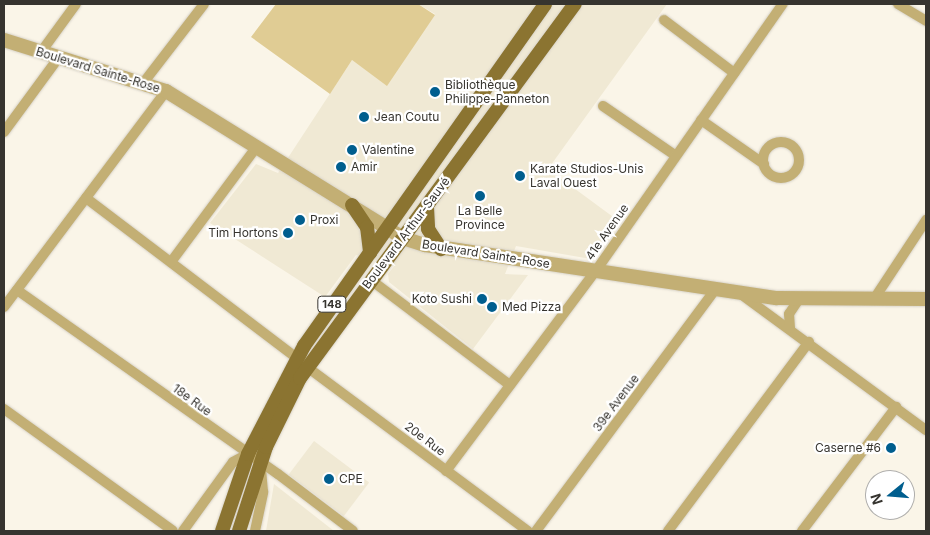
<!DOCTYPE html>
<html>
<head>
<meta charset="utf-8">
<style>
  body { margin:0 }
  #map { position:relative; width:930px; height:535px; overflow:hidden; background:#faf5e8; font-family:Inter,sans-serif }
  div>[style] { position:absolute }
  .built>* { inset:0; background:#f0e9d4; transform-origin:0 0 }
  .green>* { inset:0; background:#e0cc94 }
  .roads { filter:drop-shadow(0 0 1px #d7d2c7) drop-shadow(0 0 1px #d7d2c7) }
  .minor>* { height:10px; margin:-5px; padding:0 5px; transform-origin:5px; border-radius:5px; background:#c3af74 }
  .minor>.ring { margin:-5px; padding:0; box-sizing:content-box; background:none; border:10px solid #c3af74; border-radius:50% }
  .tertiary>* { height:14px; margin:-7px; padding:0 7px; transform-origin:7px; border-radius:7px; background:#c3af74 }
  .primary>* { height:14px; margin:-7px; padding:0 7px; transform-origin:7px; border-radius:7px; background:#8b7431 }
  .dots>* { width:14px; height:14px; translate:-50% -50%; box-sizing:border-box; border:2px solid #fff; border-radius:50% }
  span { translate:-50% -50%; white-space:nowrap; text-align:center; line-height:1.15; -webkit-text-stroke:4.5px #fff; paint-order:stroke }
  .shield-label span { padding:1px 4px; background:#fff; border:1px solid; border-radius:4px; -webkit-text-stroke-width:0 }
  .shield-label { font-size:11px; color:#36342f; font-weight:700 }
  .street-label { font-size:12px; color:#36342f }
  .poi-label { font-size:12px; color:#36342f }
  .left { translate:0 -50%; text-align:left }
  .right { translate:-100% -50%; text-align:right }
  .frame { position:absolute; inset:0; border:5px solid #36342f; pointer-events:none }
  .north { position:absolute; left:865px; top:470px; width:50px; height:50px; box-sizing:border-box; background:#fff; border:1px solid #afaeac; border-radius:50%; rotate:253deg; font-size:14px; font-weight:700; line-height:20px; text-align:center; color:#36342f }
  .north::after { content:''; display:block; margin:auto; width:18px; height:22px; background:#005e8e; clip-path:polygon(50% 0,100% 100%,50% 72%,0 100%) }
</style>
</head>
<body>
<div id="map">
  <div class="built">
    <i style="clip-path:polygon(418px 4px,667px 4px,548px 169px,620px 222px,591px 259px,516px 246px,505px 274px,528px 275px,473px 349px,389px 282px,388px 274px,395px 265px,356px 255px,325px 297px,210px 223px,256px 164px,278px 173px,352px 60px,387px 85px,435px 14px)"></i>
    <i style="left:314px;top:441px;width:69px;height:42px;rotate:37deg"></i>
    <i style="clip-path:polygon(274px 484px,334px 531px,266px 531px)"></i>
  </div>
  <div class="green">
    <i style="clip-path:polygon(276px 4px,418px 4px,435px 15px,387px 86px,352px 60px,330px 94px,251px 37px)"></i>
  </div>
  <div class="roads">
    <div class="minor">
      <i style="left:898px;top:4px;width:33px;rotate:31deg"></i>
      <i style="left:664px;top:20px;width:88px;rotate:37.1deg"></i>
      <i style="left:41px;top:52px;width:59px;rotate:-53.9deg"></i>
      <i style="left:144px;top:82px;width:98px;rotate:-52.4deg"></i>
      <i style="left:603px;top:106px;width:88px;rotate:34.4deg"></i>
      <i style="left:701px;top:120px;width:77px;rotate:34.9deg"></i>
      <i style="left:4px;top:132px;width:93px;rotate:-53.7deg"></i>
      <i class="ring" style="left:763px;top:142px;width:26px;height:26px"></i>
      <i style="left:86px;top:198px;width:265px;rotate:37.2deg"></i>
      <i style="left:171px;top:262px;width:144px;rotate:-53.4deg"></i>
      <i style="left:371px;top:280px;width:174px;rotate:37.1deg"></i>
      <i style="left:17px;top:290px;width:319px;rotate:35.2deg"></i>
      <i style="left:278px;top:474px;width:94px;rotate:37.2deg"></i>
      <i style="left:742px;top:295px;width:228px;rotate:36.3deg"></i>
      <i style="left:874px;top:299px;width:95px;rotate:-56.6deg"></i>
      <i style="left:4px;top:307px;width:270px;rotate:-53.1deg"></i>
      <i style="left:790px;top:328px;width:14px;rotate:-94deg"></i>
      <i style="left:789px;top:314px;width:18px;rotate:-56deg"></i>
      <i style="left:307px;top:367px;width:275px;rotate:36.6deg"></i>
      <i style="left:4px;top:409px;width:208px;rotate:35.8deg"></i>
      <i style="left:446px;top:471px;width:249px;rotate:-53.2deg"></i>
      <i style="left:595px;top:272px;width:327px;rotate:-55deg"></i>
      <i style="left:183px;top:531px;width:85px;rotate:-54.1deg"></i>
      <i style="left:233px;top:462px;width:17px;rotate:-28deg"></i>
      <i style="left:255px;top:531px;width:40px;rotate:-78deg"></i>
      <i style="left:263px;top:492px;width:23px;rotate:-95deg"></i>
      <i style="left:536px;top:531px;width:302px;rotate:-53.4deg"></i>
      <i style="left:668px;top:531px;width:236px;rotate:-53.3deg"></i>
      <i style="left:802px;top:531px;width:156px;rotate:-52.8deg"></i>
    </div>
    <div class="tertiary">
      <i style="left:4px;top:40px;width:170px;rotate:17.5deg"></i>
      <i style="left:166px;top:91px;width:279px;rotate:31.8deg"></i>
      <i style="left:403px;top:238px;width:23px;rotate:18deg"></i>
      <i style="left:425px;top:245px;width:356px;rotate:8.6deg"></i>
      <i style="left:777px;top:298px;width:149px;rotate:0.4deg"></i>
    </div>
    <div class="primary">
      <i style="left:352px;top:205px;width:27px;rotate:56deg"></i>
      <i style="left:367px;top:227px;width:26px;rotate:83deg"></i>
      <i style="left:427px;top:207px;width:22px;rotate:87deg"></i>
      <i style="left:428px;top:229px;width:24px;rotate:57deg"></i>
      <i style="left:222px;top:531px;width:81px;rotate:-71.3deg"></i>
      <i style="left:248px;top:454px;width:122px;rotate:-62.6deg"></i>
      <i style="left:304px;top:346px;width:418px;rotate:-54.8deg"></i>
      <i style="left:239px;top:531px;width:88px;rotate:-72.2deg"></i>
      <i style="left:266px;top:447px;width:77px;rotate:-63.8deg"></i>
      <i style="left:300px;top:378px;width:464px;rotate:-53.7deg"></i>
    </div>
  </div>
  <div class="dots">
    <i style="left:435px;top:92px;background:#005e8e"></i>
    <i style="left:364px;top:117px;background:#005e8e"></i>
    <i style="left:352px;top:150px;background:#005e8e"></i>
    <i style="left:341px;top:167px;background:#005e8e"></i>
    <i style="left:520px;top:176px;background:#005e8e"></i>
    <i style="left:480px;top:196px;background:#005e8e"></i>
    <i style="left:300px;top:220px;background:#005e8e"></i>
    <i style="left:288px;top:233px;background:#005e8e"></i>
    <i style="left:482px;top:299px;background:#005e8e"></i>
    <i style="left:492px;top:307px;background:#005e8e"></i>
    <i style="left:891px;top:448px;background:#005e8e"></i>
    <i style="left:329px;top:479px;background:#005e8e"></i>
  </div>
  <div class="shield-label">
    <span style="left:332px;top:304px">148</span>
  </div>
  <div class="street-label">
    <span style="left:98px;top:70px;rotate:17deg">Boulevard Sainte-Rose</span>
    <span style="left:607px;top:232px;rotate:-55deg">41e Avenue</span>
    <span style="left:406px;top:233px;rotate:-53deg">Boulevard Arthur-Sauvé</span>
    <span style="left:486px;top:254px;rotate:9deg">Boulevard Sainte-Rose</span>
    <span style="left:192px;top:400px;rotate:36deg">18e Rue</span>
    <span style="left:616px;top:403px;rotate:-53deg">39e Avenue</span>
    <span style="left:425px;top:439px;rotate:37deg">20e Rue</span>
  </div>
  <div class="poi-label">
    <span class="left" style="left:445px;top:92px">Bibliothèque<br>Philippe-Panneton</span>
    <span class="left" style="left:374px;top:117px">Jean Coutu</span>
    <span class="left" style="left:362px;top:150px">Valentine</span>
    <span class="left" style="left:351px;top:167px">Amir</span>
    <span class="left" style="left:530px;top:176px">Karate Studios-Unis<br>Laval Ouest</span>
    <span style="left:480px;top:218px">La Belle<br>Province</span>
    <span class="left" style="left:310px;top:220px">Proxi</span>
    <span class="right" style="left:278px;top:233px">Tim Hortons</span>
    <span class="right" style="left:472px;top:299px">Koto Sushi</span>
    <span class="left" style="left:502px;top:307px">Med Pizza</span>
    <span class="right" style="left:881px;top:448px">Caserne #6</span>
    <span class="left" style="left:339px;top:479px">CPE</span>
  </div>
  <div class="frame"></div>
  <div class="north">N</div>
</div>
</body>
</html>
